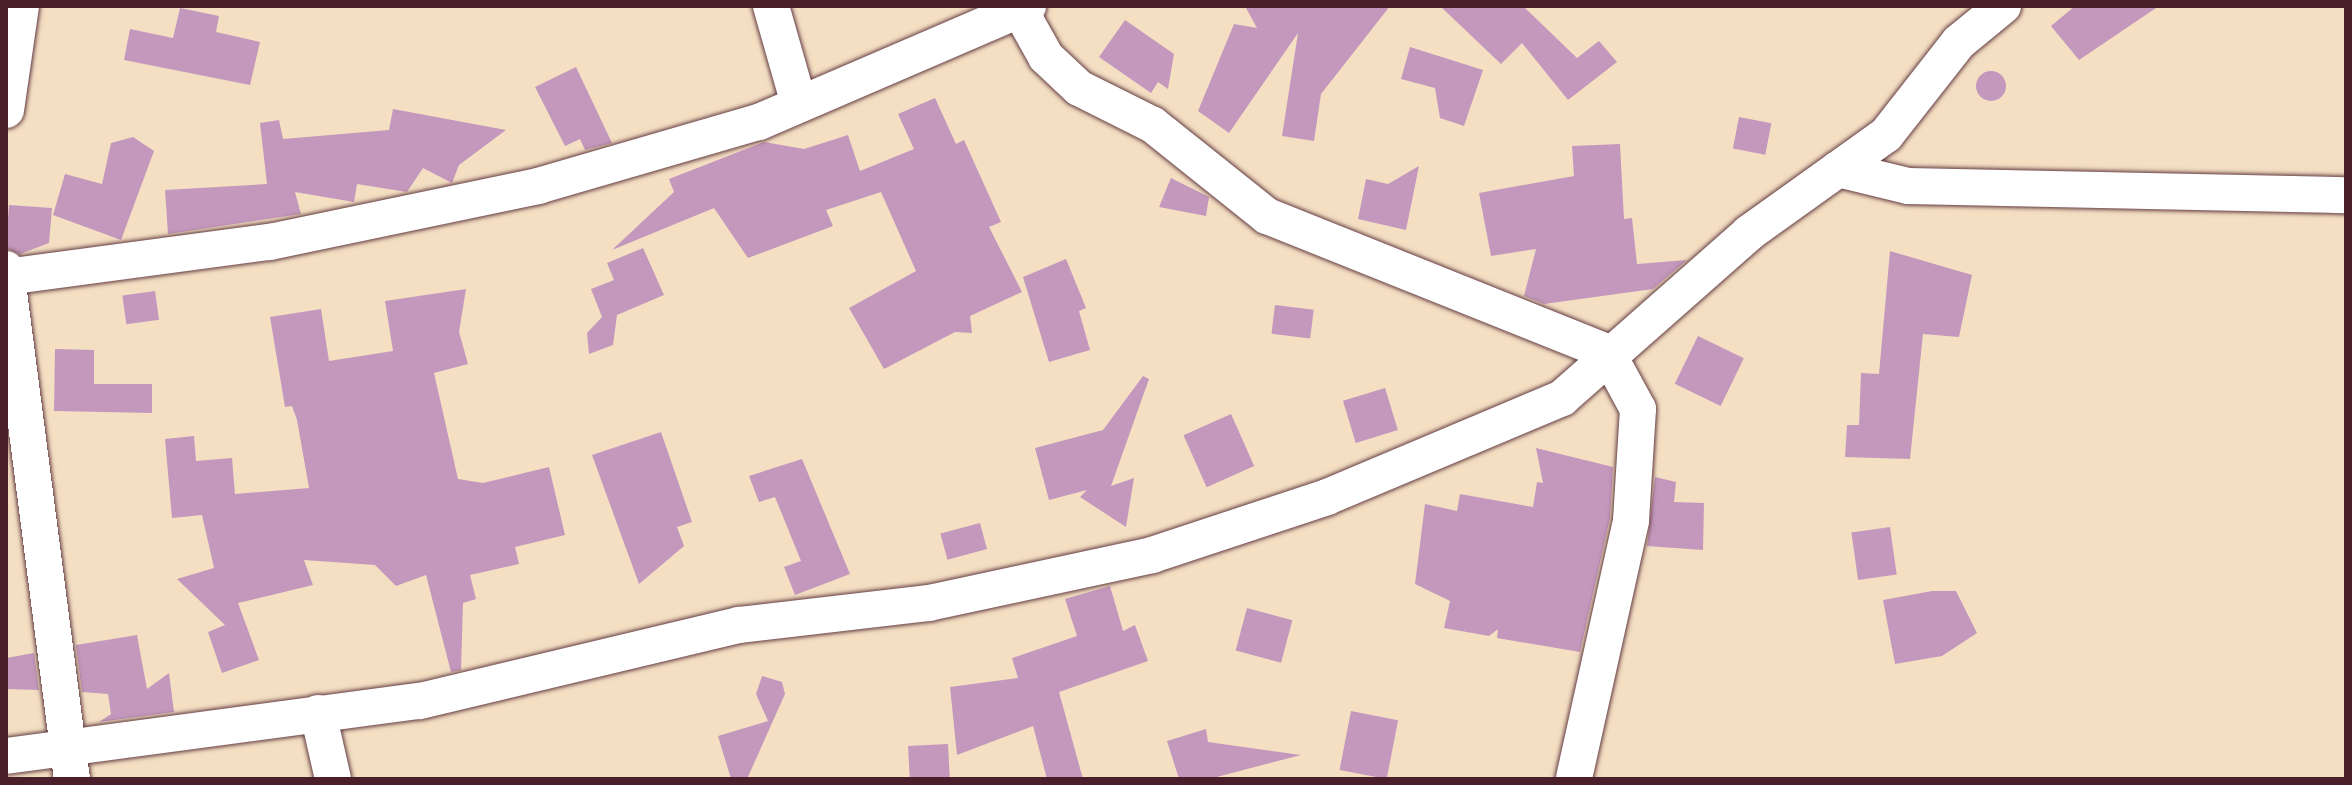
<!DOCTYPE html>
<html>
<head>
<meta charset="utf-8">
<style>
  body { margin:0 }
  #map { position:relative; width:2352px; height:785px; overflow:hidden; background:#f4dfc3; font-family:"Libre Bodoni",serif }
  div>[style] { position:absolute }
  .building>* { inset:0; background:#c498bd; transform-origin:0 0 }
  .round { border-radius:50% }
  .roads { filter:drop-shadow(0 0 2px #643c42) drop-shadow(0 0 2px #643c42) }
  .minor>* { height:36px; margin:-18px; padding:0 18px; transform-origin:18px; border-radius:18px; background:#fff }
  span { translate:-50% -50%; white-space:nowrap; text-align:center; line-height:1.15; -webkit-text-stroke:6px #fdfcf7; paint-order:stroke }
  .frame { position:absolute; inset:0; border:8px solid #4a1f2b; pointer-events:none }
</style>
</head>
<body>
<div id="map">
  <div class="building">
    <i style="clip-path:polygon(1245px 6px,1390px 6px,1321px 94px,1314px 141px,1282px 136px,1298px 33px,1229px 133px,1198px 111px,1234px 24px,1257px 28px)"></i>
    <i style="clip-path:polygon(1440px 6px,1523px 6px,1577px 58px,1599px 41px,1617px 62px,1568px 100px,1522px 43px,1501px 64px)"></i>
    <i style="clip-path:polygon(2075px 6px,2159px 6px,2079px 60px,2051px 26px)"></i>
    <i style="clip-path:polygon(180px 8px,219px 16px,216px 32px,260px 42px,250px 85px,124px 60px,130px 29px,173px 38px)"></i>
    <i style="clip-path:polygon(1125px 20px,1174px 54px,1168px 89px,1158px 82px,1151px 93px,1099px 57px)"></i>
    <i style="clip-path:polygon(1410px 47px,1483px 70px,1464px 126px,1440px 118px,1435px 88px,1401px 79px)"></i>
    <i style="clip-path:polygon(576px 67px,612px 143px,585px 150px,580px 139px,565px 146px,535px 87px)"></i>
    <i class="round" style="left:1976px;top:71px;width:30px;height:30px"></i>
    <i style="clip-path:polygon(935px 98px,956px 144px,964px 140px,1001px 222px,989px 227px,1022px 292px,970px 316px,972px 333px,955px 332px,884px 369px,849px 308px,916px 271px,881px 192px,826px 210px,833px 226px,748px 258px,714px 208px,612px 250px,674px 192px,669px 179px,764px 142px,804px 149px,848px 135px,860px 171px,914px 149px,898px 114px)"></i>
    <i style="clip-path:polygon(393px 109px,506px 130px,459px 165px,452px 183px,423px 168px,407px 192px,357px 184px,354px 202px,295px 192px,301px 214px,168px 234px,165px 190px,267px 184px,260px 123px,279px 120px,283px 139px,389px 130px)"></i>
    <i style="left:1739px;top:117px;width:33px;height:32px;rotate:11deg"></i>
    <i style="clip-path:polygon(133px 137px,154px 151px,121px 240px,53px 215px,65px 174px,102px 184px,111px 143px)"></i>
    <i style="clip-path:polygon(1620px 144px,1624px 219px,1632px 218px,1637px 264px,1687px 260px,1653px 289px,1544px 304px,1524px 296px,1536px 249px,1491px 256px,1479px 193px,1574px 176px,1572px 146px)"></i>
    <i style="clip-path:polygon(1419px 166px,1406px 230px,1358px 219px,1366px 179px,1388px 184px)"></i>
    <i style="clip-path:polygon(1171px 178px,1209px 197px,1206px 216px,1159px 207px)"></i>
    <i style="clip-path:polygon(9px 205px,52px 208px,49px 243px,20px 254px,6px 248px)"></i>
    <i style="clip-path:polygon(643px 248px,664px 295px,617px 315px,613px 345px,589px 354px,587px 333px,602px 317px,591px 289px,614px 280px,607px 263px)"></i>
    <i style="clip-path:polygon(1890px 251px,1972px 275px,1959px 337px,1923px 334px,1910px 459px,1845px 457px,1847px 425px,1859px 425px,1861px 373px,1879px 374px)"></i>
    <i style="clip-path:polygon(1066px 259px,1086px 308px,1079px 311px,1090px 350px,1049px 362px,1023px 277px)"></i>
    <i style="clip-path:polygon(466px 289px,459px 332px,468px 364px,434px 373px,458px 479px,483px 483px,549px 467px,565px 535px,515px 547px,519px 564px,470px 575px,476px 599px,463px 603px,461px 670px,451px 672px,426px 575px,396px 586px,375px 565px,304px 560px,313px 585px,238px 603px,259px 660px,222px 673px,208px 632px,225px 625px,177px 579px,214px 568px,202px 515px,172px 518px,165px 439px,194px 436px,196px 461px,232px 458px,235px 494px,309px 488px,297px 420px,292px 406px,285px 407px,270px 317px,321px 309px,329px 361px,393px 351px,385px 301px)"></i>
    <i style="left:155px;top:291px;width:29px;height:33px;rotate:82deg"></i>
    <i style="left:1275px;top:305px;width:39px;height:29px;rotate:7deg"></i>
    <i style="left:1698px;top:336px;width:51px;height:53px;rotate:26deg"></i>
    <i style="clip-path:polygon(55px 349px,94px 350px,94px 384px,152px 384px,152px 413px,54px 411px)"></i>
    <i style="clip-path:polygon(1143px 376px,1149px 379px,1111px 486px,1134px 478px,1126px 527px,1080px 497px,1087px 490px,1049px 500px,1035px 448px,1103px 430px)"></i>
    <i style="left:1385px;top:388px;width:44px;height:44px;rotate:73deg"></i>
    <i style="left:1231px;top:414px;width:57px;height:52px;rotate:66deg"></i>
    <i style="clip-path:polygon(661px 432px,692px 522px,677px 527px,684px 546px,639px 584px,592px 455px)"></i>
    <i style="clip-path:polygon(1536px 448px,1613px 467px,1610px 518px,1580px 652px,1497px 638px,1498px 629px,1489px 636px,1444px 628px,1450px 601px,1415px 584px,1425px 504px,1457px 511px,1460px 494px,1533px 507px,1537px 482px,1543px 483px)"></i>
    <i style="clip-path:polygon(802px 459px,850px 574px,795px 595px,784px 567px,801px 561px,775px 497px,759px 502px,749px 476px)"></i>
    <i style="clip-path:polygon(1655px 477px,1676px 482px,1674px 502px,1704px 503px,1703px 550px,1647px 546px)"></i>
    <i style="left:980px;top:523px;width:27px;height:41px;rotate:75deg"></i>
    <i style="left:1890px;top:527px;width:48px;height:39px;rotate:82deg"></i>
    <i style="clip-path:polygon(1110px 586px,1123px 631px,1135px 625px,1148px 661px,1059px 692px,1083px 779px,1047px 779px,1033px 726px,957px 755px,950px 687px,1018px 678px,1012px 658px,1077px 636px,1065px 599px)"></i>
    <i style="clip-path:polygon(1932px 591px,1956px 591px,1977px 633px,1942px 656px,1895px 664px,1883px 600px)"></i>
    <i style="left:1247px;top:608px;width:47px;height:44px;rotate:15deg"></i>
    <i style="clip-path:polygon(137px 635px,147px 689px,169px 673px,174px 712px,99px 722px,111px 714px,108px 694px,82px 692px,76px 645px)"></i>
    <i style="clip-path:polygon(34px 653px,39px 690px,6px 689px,6px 658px)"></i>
    <i style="clip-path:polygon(762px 676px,782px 682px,785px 694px,747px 779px,731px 779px,718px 736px,768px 721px,756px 694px)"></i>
    <i style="left:1351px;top:711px;width:48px;height:60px;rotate:11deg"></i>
    <i style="clip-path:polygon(1206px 729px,1208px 742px,1301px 755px,1209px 779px,1179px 779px,1167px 741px)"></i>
    <i style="left:948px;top:744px;width:35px;height:40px;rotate:87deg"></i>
  </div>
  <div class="roads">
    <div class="minor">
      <i style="left:771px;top:6px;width:102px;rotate:74.1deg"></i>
      <i style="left:1022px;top:14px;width:49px;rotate:60.8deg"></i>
      <i style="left:1046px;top:57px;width:45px;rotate:43.2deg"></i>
      <i style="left:1079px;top:88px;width:83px;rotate:26.6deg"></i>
      <i style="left:1153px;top:125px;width:146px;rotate:38.6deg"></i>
      <i style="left:1267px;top:216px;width:366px;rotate:21.8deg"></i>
      <i style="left:1607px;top:352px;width:65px;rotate:61.5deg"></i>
      <i style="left:1638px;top:409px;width:112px;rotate:93.6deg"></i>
      <i style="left:1631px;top:521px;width:264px;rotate:102.5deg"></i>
      <i style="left:6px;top:110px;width:105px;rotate:-81.8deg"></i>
      <i style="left:1838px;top:169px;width:72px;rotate:13.7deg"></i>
      <i style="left:1908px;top:186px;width:438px;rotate:1.2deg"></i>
      <i style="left:6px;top:269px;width:514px;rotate:82.63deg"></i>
      <i style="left:6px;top:277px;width:266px;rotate:-7.6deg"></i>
      <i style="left:270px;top:242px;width:274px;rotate:-11.8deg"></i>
      <i style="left:538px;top:186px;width:230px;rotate:-16.2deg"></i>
      <i style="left:759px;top:122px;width:293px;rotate:-23.3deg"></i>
      <i style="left:318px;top:713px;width:68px;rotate:77.2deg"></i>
      <i style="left:6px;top:756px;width:418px;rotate:-7.6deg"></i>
      <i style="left:420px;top:701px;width:328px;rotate:-13.4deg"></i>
      <i style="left:739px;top:625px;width:191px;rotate:-6.6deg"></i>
      <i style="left:929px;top:603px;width:228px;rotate:-12.1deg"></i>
      <i style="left:1152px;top:555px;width:184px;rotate:-18.3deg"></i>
      <i style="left:1327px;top:497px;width:255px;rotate:-22.8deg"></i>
      <i style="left:1562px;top:398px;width:249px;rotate:-41.4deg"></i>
      <i style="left:1749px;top:233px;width:168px;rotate:-35.6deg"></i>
      <i style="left:1886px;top:135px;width:118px;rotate:-51.9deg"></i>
      <i style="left:1959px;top:42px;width:57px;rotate:-39.3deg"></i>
    </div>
  </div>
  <div class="frame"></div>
</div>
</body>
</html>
